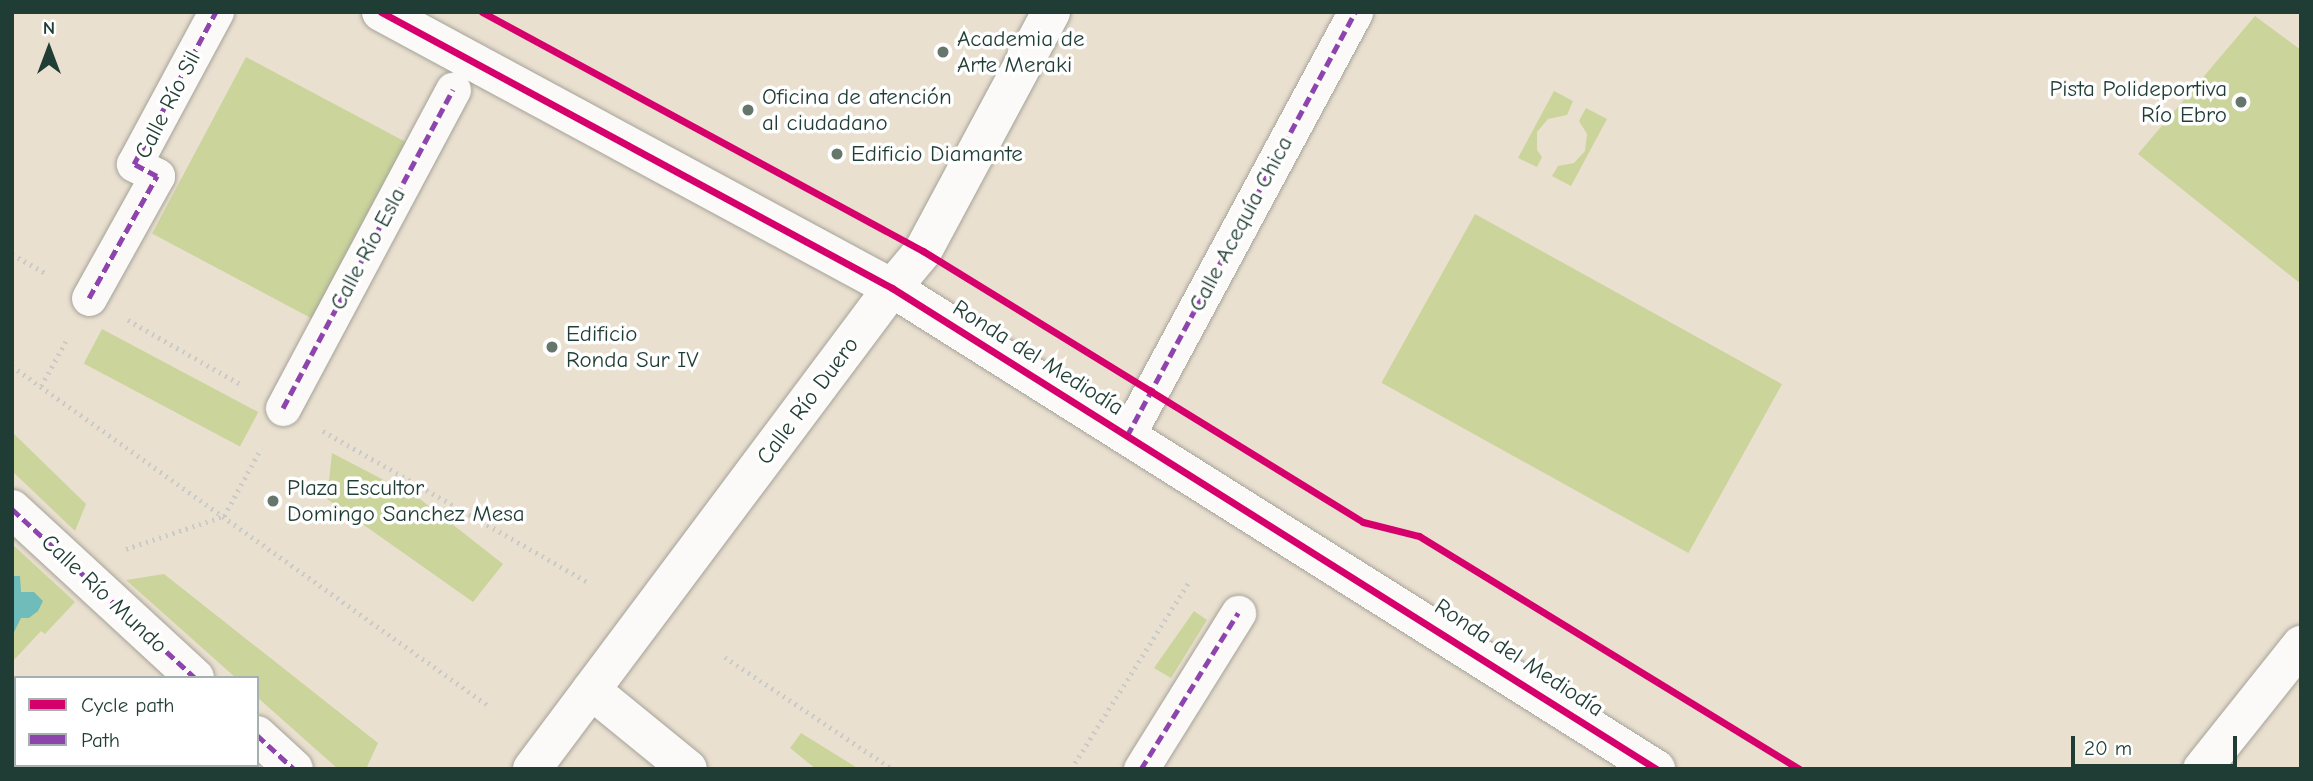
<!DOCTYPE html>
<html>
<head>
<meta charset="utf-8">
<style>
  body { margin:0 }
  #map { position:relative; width:2313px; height:781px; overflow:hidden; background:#eae0d0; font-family:"Comic Neue",sans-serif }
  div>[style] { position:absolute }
  .green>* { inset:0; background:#cad49b; transform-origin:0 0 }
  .water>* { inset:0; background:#6fbcbb }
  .path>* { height:4.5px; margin-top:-2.25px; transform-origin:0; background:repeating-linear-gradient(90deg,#cacac6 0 2px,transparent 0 7px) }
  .roads { filter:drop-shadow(0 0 2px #a5a399) drop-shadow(0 0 2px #a5a399) }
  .pedestrian>* { height:35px; margin:-17.5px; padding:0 17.5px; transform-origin:17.5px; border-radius:17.5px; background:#fcfaf8 }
  .minor>* { height:38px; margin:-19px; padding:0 19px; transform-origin:19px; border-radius:19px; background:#fcfaf8 }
  .tertiary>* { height:38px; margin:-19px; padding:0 19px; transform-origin:19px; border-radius:19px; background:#fcfaf8 }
  .quiet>* { height:5px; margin-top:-2.5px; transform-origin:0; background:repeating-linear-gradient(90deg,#8e44ad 0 10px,transparent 0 15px) }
  .cycleway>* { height:7px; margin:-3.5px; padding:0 3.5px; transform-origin:3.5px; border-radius:3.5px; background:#d6006c }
  .dots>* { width:19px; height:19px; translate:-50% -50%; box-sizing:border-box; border:4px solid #fff; border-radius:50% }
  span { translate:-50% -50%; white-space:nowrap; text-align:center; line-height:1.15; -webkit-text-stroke:7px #fff; paint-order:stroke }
  .poi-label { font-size:23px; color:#1f3d34 }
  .left { translate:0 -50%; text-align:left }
  .right { translate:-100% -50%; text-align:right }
  .street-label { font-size:23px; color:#1f3d34 }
  .frame { position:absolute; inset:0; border:14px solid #1f3d34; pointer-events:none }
  .legend { position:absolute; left:14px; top:676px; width:245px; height:91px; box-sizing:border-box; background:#fff; border:2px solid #a5b1ae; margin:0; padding:9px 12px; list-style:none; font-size:21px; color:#1f3d34 }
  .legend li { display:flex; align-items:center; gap:14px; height:35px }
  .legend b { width:35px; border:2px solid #a5b1ae }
  .north { position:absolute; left:14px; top:14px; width:70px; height:70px; -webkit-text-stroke:5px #fff; paint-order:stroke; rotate:0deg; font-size:19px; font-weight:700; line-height:28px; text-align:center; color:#1f3d34 }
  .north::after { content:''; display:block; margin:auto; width:24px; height:32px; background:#1f3d34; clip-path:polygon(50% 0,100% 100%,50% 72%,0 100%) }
  .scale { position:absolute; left:2071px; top:736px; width:166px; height:32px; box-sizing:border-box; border:4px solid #1f3d34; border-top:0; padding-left:9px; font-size:21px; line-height:24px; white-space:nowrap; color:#1f3d34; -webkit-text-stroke:5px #fff; paint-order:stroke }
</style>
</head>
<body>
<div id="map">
  <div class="green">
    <i style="clip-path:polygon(2255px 16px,2301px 50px,2301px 284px,2138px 154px)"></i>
    <i style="left:246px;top:57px;width:182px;height:200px;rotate:28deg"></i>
    <i style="clip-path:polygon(1554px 91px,1573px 101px,1567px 115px,1548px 119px,1537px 132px,1537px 150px,1542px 157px,1537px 167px,1518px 158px)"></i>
    <i style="clip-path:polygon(1586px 108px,1607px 119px,1571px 186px,1552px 176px,1558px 166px,1574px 163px,1585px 151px,1587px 134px,1579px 121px)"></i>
    <i style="left:1475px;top:214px;width:351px;height:193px;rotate:29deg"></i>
    <i style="left:102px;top:329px;width:177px;height:39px;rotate:28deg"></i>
    <i style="clip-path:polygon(12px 432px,86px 504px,75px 531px,12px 471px)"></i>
    <i style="clip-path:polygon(332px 453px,420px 499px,503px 564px,473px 602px,327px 499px)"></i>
    <i style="clip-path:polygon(12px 544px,75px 602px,45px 634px,41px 631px,12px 662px)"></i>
    <i style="clip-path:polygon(164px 574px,378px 743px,366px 769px,338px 769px,257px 697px,257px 678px,236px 678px,126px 580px)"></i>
    <i style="clip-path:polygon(1194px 611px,1207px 620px,1171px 678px,1154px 668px)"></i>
    <i style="clip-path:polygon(801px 733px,859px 769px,816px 769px,790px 748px)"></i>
  </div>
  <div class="water">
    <i style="clip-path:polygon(12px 576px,20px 576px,21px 592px,34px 592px,43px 601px,38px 611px,29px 618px,21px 618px,12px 636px)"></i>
  </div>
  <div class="path">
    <i style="left:12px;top:254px;width:40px;rotate:29.7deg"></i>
    <i style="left:128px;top:320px;width:131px;rotate:29.7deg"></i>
    <i style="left:12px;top:366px;width:587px;rotate:35.5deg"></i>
    <i style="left:41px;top:386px;width:54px;rotate:-61deg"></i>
    <i style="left:323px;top:431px;width:307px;rotate:29.7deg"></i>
    <i style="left:126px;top:549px;width:103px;rotate:-18.6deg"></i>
    <i style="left:224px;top:516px;width:77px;rotate:-61.4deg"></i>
    <i style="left:725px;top:657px;width:201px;rotate:33.8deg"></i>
    <i style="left:1071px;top:769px;width:220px;rotate:-57.8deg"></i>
  </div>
  <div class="roads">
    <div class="pedestrian">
      <i style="left:89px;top:298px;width:140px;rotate:-60.9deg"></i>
      <i style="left:157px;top:176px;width:26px;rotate:-152deg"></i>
      <i style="left:134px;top:164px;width:173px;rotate:-61.7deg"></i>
      <i style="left:283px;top:408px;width:361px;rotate:-61.9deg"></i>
      <i style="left:1127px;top:436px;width:481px;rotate:-61.7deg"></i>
      <i style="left:1141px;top:769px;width:184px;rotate:-58.1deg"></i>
    </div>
    <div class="minor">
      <i style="left:12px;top:509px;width:249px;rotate:42.7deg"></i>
      <i style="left:591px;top:690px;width:125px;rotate:39.2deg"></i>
      <i style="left:257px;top:735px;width:50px;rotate:42.6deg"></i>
      <i style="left:532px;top:769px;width:601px;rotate:-53.19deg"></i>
      <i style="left:892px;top:288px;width:48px;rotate:-50deg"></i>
      <i style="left:923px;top:251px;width:271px;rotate:-61.8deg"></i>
    </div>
    <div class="tertiary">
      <i style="left:381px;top:12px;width:581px;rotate:28.37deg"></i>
      <i style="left:892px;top:288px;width:903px;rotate:32.19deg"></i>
      <i style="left:2202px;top:769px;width:159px;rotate:-51.4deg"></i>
    </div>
  </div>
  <div class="quiet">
    <i style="left:89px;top:298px;width:140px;rotate:-60.9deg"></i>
    <i style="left:157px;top:176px;width:26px;rotate:-152deg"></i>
    <i style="left:134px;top:164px;width:173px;rotate:-61.7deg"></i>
    <i style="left:283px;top:408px;width:361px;rotate:-61.9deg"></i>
    <i style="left:1127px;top:436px;width:481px;rotate:-61.7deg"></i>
    <i style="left:12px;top:509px;width:249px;rotate:42.7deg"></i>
    <i style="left:257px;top:735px;width:50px;rotate:42.6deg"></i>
    <i style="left:1141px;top:769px;width:184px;rotate:-58.1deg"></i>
  </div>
  <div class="cycleway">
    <i style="left:381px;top:12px;width:581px;rotate:28.37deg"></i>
    <i style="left:892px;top:288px;width:903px;rotate:32.19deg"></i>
    <i style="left:482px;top:12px;width:502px;rotate:28.46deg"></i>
    <i style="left:923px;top:251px;width:517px;rotate:31.63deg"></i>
    <i style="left:1363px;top:522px;width:58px;rotate:14deg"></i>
    <i style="left:1419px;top:536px;width:446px;rotate:31.5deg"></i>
  </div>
  <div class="dots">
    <i style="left:943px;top:52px;background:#66766b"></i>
    <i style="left:2241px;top:102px;background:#66766b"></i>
    <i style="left:748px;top:110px;background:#66766b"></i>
    <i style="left:837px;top:154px;background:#66766b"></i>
    <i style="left:552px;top:347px;background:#66766b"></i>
    <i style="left:273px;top:501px;background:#66766b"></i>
  </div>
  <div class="poi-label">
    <span class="left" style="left:957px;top:52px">Academia de<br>Arte Meraki</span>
    <span class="right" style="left:2227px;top:102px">Pista Polideportiva<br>Río Ebro</span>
    <span class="left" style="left:762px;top:110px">Oficina de atención<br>al ciudadano</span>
    <span class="left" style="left:851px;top:154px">Edificio Diamante</span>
    <span class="left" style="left:566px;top:347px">Edificio<br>Ronda Sur IV</span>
    <span class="left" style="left:287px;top:501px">Plaza Escultor<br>Domingo Sanchez Mesa</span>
  </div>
  <div class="street-label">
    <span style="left:168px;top:105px;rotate:-63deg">Calle Río Sil</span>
    <span style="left:1241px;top:224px;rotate:-62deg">Calle Acequía Chica</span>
    <span style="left:368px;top:249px;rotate:-62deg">Calle Río Esla</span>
    <span style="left:1038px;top:358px;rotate:32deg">Ronda del Mediodía</span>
    <span style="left:808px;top:401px;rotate:-53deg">Calle Río Duero</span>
    <span style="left:104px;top:594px;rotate:43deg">Calle Río Mundo</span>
    <span style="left:1519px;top:658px;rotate:33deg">Ronda del Mediodía</span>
  </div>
  <div class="frame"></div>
  <ul class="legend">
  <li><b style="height:9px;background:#d6006c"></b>Cycle path</li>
  <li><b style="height:9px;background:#8e44ad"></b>Path</li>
  </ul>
  <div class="north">N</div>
  <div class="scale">20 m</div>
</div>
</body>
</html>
